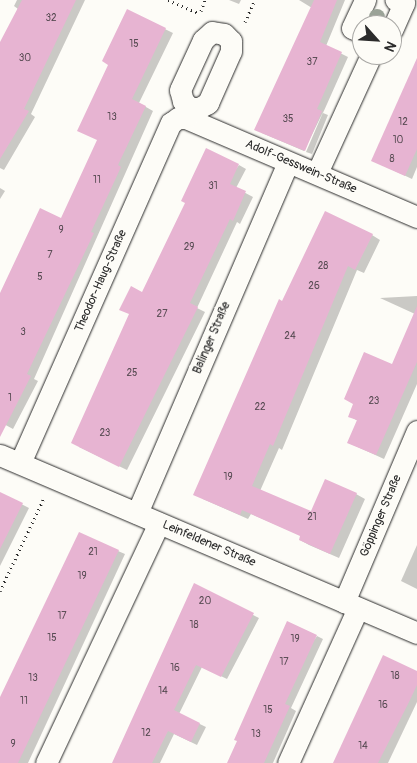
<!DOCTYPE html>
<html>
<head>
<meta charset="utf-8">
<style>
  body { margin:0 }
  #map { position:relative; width:417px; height:763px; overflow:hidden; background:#fdfcf7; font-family:Pangolin,sans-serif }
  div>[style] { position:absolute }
  .shadow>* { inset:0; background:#0003 }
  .building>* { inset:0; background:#e7b4d2 }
  .path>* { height:3px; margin-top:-1.5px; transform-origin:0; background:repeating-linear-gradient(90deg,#2b2b2b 0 1px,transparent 0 5px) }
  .roads { filter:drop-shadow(0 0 1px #2b2b2b) drop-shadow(0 0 1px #2b2b2b) }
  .street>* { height:21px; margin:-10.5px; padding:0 10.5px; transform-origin:10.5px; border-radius:10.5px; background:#fdfcf7 }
  .trees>* { width:16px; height:16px; margin:-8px; border-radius:50%; background:#9ba398 }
  span { translate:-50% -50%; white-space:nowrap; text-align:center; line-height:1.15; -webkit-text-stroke:4.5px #fdfcf7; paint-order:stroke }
  .number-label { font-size:10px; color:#5a4d55 }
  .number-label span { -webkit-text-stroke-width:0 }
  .street-label { font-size:12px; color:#2b2b2b }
  .north { position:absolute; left:352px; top:15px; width:50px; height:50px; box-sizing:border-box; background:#fdfcf7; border:1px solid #a9a8a5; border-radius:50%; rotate:116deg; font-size:14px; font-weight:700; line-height:20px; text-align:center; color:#2b2b2b }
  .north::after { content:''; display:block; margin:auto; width:18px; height:22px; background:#2b2b2b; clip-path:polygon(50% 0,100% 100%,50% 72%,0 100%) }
</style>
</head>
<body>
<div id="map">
  <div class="shadow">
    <i style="clip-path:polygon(17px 0,85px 0,31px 114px,35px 117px,4px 170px,0 168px,0 45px,18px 9px,14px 6px)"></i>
    <i style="clip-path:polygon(229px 0,241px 0,239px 4px)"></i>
    <i style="clip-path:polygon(299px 0,345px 0,326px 46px,348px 57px,323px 113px,328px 115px,312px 154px,306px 152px,324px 110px,304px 151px,262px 133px,312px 8px)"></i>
    <i style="clip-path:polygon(128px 11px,173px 33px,139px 103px,153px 111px,34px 379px,38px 381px,13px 429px,0 422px,0 303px,62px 220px,99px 141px,110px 65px)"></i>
    <i style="clip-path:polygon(417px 63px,417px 167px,412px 179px,380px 164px)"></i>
    <i style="clip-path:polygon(239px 165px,246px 169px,236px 188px,253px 197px,240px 224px,237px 222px,197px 308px,205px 312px,127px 470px,79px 447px,143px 293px)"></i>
    <i style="clip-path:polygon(0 188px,5px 191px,0 199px)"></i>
    <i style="clip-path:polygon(372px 235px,380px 240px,364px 273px,357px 270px,282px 450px,279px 448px,260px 491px,312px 513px,356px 494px,365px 499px,339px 558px,309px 545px,300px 540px,302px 536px,251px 514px,248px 519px,203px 499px,283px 302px)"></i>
    <i style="clip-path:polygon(417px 296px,417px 384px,384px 459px,349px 443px,358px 421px,349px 416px,393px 366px,415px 314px,380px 298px)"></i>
    <i style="clip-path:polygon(0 493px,29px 508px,0 566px)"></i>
    <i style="clip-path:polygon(417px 545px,417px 589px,401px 581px)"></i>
    <i style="clip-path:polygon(118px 551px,125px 554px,28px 763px,0 763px,0 701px)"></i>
    <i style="clip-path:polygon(195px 585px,259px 618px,227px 679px,202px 667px,179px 714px,206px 727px,197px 745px,174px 734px,160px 763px,114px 763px)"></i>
    <i style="clip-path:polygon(317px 636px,323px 639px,291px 708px,296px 711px,273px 763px,228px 763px)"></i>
    <i style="clip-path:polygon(417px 672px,417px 702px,388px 763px,334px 763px)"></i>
  </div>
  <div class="building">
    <i style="clip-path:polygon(22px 0,76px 0,24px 109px,29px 111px,0 159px,0 42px)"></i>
    <i style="clip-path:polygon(314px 0,337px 0,320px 42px,342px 52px,317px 109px,322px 111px,305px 151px,254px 130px)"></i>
    <i style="clip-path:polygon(127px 9px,166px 28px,132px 99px,146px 106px,118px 165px,121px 167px,91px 232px,94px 233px,27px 374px,31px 376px,0 437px,0 293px,40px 208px,61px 218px,97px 140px,77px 131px,108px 65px,102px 61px)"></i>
    <i style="clip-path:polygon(417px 58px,417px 149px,405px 176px,371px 161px)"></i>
    <i style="clip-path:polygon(206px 148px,239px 164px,230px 184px,246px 191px,233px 221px,230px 219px,190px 303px,198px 307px,119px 467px,71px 443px,129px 314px,119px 310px,131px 286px,142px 292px,185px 203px,181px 201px)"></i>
    <i style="clip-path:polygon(325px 211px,373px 234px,355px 270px,348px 266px,273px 446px,270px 444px,252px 486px,311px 511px,325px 479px,357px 493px,330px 554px,299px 540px,300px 536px,242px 510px,240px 515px,193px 495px,279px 299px,282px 301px)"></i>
    <i style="clip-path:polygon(417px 306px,417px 362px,376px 455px,347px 443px,357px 420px,348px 417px,353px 404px,344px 399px,364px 352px,392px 364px)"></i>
    <i style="clip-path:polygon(0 492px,23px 503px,0 549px)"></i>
    <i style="clip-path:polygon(79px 532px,119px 550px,18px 763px,0 763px,0 697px)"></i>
    <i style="clip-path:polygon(194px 583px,254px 613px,221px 677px,196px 665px,174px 710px,200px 723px,191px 742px,168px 731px,152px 763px,112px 763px)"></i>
    <i style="clip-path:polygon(287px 621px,317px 635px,285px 704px,290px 706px,264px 763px,227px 763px,237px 741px,234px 740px)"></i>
    <i style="clip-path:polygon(383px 655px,417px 671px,417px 685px,409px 702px,378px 763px,333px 763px)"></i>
  </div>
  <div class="path">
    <i style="left:168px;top:0;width:34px;rotate:23deg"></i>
    <i style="left:201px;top:11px;width:12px;rotate:-70deg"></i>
    <i style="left:245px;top:22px;width:24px;rotate:-66deg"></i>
    <i style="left:0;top:591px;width:103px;rotate:-64.7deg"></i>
  </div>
  <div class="roads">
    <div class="street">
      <i style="left:392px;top:30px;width:30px;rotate:-66deg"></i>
      <i style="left:404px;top:3px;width:9px;rotate:-159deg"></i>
      <i style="left:212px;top:32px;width:12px;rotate:9deg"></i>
      <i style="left:224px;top:34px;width:10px;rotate:45deg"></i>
      <i style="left:231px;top:41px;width:10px;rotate:90deg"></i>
      <i style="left:231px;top:51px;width:57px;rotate:113.9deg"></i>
      <i style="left:208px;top:103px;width:10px;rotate:151deg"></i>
      <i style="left:199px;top:108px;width:9px;rotate:180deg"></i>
      <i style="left:190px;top:108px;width:10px;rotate:-135deg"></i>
      <i style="left:183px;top:101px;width:11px;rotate:-105deg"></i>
      <i style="left:180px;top:90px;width:55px;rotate:-65.3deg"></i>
      <i style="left:203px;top:40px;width:12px;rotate:-42deg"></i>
      <i style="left:362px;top:33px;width:11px;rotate:-153deg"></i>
      <i style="left:352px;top:28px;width:31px;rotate:-65deg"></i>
      <i style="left:186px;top:118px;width:251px;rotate:23.2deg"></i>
      <i style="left:317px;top:173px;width:130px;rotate:-65.4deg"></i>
      <i style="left:0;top:455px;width:453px;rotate:23.1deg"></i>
      <i style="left:20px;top:463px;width:372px;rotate:-66.1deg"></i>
      <i style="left:171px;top:123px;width:9px;rotate:-36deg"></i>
      <i style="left:178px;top:118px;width:8px"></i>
      <i style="left:186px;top:118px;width:11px;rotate:-68deg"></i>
      <i style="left:137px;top:513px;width:381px;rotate:-66.7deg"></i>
      <i style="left:344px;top:602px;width:186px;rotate:-66.9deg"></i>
      <i style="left:46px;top:763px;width:265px;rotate:-64.8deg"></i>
      <i style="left:288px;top:763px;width:170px;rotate:-65.7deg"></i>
    </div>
  </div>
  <div class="trees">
    <i style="left:377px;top:17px"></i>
  </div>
  <div class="number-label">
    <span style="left:51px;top:19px">32</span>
    <span style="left:134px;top:45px">15</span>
    <span style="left:25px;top:59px">30</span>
    <span style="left:312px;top:63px">37</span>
    <span style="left:112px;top:118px">13</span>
    <span style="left:288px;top:120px">35</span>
    <span style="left:403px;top:123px">12</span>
    <span style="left:398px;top:141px">10</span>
    <span style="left:392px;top:160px">8</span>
    <span style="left:97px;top:181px">11</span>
    <span style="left:213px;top:187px">31</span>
    <span style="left:61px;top:231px">9</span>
    <span style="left:189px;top:248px">29</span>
    <span style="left:50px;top:256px">7</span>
    <span style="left:323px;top:267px">28</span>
    <span style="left:40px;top:278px">5</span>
    <span style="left:314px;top:287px">26</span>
    <span style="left:162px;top:315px">27</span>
    <span style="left:23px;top:333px">3</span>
    <span style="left:290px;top:337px">24</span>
    <span style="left:132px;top:374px">25</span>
    <span style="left:10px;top:399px">1</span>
    <span style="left:374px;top:402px">23</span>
    <span style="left:260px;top:408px">22</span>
    <span style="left:105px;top:434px">23</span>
    <span style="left:228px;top:478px">19</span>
    <span style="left:312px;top:518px">21</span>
    <span style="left:93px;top:553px">21</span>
    <span style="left:82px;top:577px">19</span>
    <span style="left:205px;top:602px">20</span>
    <span style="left:62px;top:617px">17</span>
    <span style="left:194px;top:626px">18</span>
    <span style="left:52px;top:639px">15</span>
    <span style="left:295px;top:640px">19</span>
    <span style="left:284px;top:663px">17</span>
    <span style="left:175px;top:669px">16</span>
    <span style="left:395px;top:677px">18</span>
    <span style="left:33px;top:679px">13</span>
    <span style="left:163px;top:692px">14</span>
    <span style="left:24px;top:702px">11</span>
    <span style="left:383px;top:706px">16</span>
    <span style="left:268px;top:711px">15</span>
    <span style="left:146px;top:734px">12</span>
    <span style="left:256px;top:735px">13</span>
    <span style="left:13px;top:745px">9</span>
    <span style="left:363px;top:747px">14</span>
  </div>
  <div class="street-label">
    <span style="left:301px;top:167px;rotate:23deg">Adolf-Gesswein-Straße</span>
    <span style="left:101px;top:281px;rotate:-66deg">Theodor-Haug-Straße</span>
    <span style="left:212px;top:338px;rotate:-67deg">Balinger Straße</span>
    <span style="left:381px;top:516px;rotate:-67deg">Göppinger Straße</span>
    <span style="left:209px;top:544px;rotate:23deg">Leinfeldener Straße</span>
  </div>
  <div class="north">N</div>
</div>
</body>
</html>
